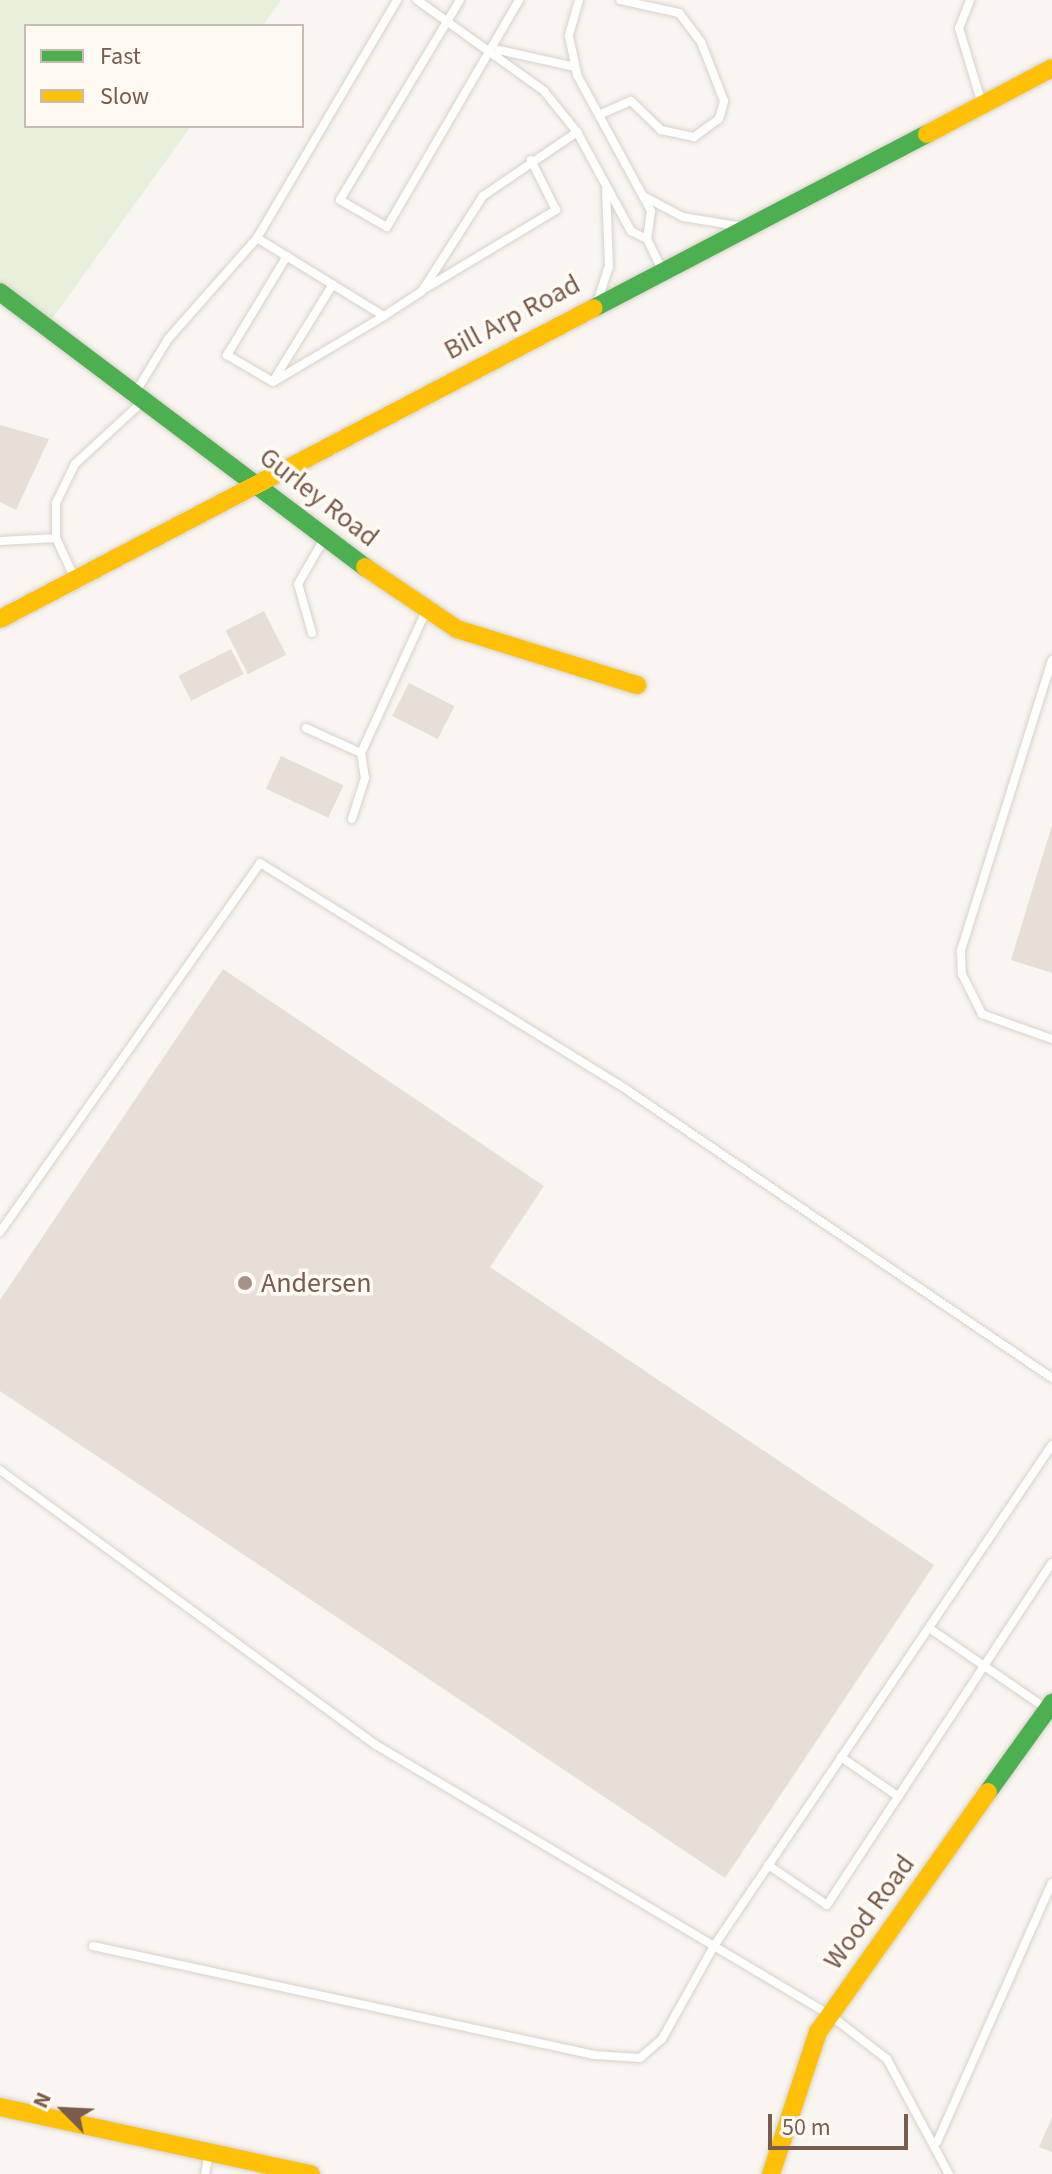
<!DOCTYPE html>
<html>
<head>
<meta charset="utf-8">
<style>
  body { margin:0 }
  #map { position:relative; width:1052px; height:2174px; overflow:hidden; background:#f9f5f0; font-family:"Source Sans 3",sans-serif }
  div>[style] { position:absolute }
  .green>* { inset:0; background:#e7f0db }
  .building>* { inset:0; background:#e6ded7; transform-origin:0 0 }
  .roads { filter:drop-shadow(0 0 2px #d7d1cb) drop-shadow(0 0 2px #d7d1cb) }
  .lane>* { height:8px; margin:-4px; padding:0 4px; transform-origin:4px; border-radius:4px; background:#fefefd }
  .fast>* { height:18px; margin:-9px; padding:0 9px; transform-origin:9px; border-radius:9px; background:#4caf50 }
  .slow>* { height:18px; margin:-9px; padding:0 9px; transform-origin:9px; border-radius:9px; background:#ffc107 }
  .dots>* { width:22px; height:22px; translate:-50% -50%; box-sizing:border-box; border:4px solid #fffaf3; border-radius:50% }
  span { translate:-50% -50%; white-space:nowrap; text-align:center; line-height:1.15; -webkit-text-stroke:7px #fffaf3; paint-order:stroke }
  .street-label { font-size:28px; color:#7a5c4d }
  .poi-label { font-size:28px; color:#7a5c4d }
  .left { translate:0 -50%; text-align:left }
  .legend { position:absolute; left:24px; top:24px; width:280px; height:104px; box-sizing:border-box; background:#fffaf3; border:2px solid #cabbb1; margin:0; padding:10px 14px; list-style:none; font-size:24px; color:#7a5c4d }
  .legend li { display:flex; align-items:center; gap:16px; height:40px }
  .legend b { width:40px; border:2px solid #cabbb1 }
  .north { position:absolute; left:24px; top:2070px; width:80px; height:80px; -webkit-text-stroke:6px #fffaf3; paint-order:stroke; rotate:294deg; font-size:22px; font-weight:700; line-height:32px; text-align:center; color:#7a5c4d }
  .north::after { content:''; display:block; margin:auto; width:28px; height:36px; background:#7a5c4d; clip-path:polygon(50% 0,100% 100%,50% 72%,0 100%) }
  .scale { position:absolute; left:768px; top:2114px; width:140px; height:36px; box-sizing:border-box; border:4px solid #7a5c4d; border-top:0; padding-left:10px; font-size:24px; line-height:28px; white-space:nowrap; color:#7a5c4d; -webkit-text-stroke:6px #fffaf3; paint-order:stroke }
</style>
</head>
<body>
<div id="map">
  <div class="green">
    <i style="clip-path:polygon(0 0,281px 0,263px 26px,26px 26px,26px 126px,191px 126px,47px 326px,0 290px)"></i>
  </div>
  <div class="building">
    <i style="clip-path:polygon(0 425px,49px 439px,16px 510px,0 502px)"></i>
    <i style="left:264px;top:611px;width:49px;height:43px;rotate:63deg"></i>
    <i style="left:231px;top:649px;width:28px;height:59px;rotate:63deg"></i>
    <i style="left:409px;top:683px;width:51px;height:37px;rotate:27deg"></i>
    <i style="left:281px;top:756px;width:69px;height:36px;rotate:25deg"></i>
    <i style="clip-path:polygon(1052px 825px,1052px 973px,1011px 960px)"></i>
    <i style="clip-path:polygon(223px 969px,544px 1186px,490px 1267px,934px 1565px,725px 1878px,0 1391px,0 1300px)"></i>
    <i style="clip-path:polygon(1052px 2117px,1052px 2152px,1039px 2147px)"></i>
  </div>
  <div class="roads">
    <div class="lane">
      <i style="left:417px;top:0;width:156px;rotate:35.6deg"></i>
      <i style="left:544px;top:91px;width:53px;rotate:51.2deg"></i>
      <i style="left:577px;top:132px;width:113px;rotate:61.4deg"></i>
      <i style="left:631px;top:231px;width:18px;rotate:27deg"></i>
      <i style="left:460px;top:0;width:233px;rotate:121deg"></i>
      <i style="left:340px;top:200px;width:54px;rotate:29.9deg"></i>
      <i style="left:387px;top:227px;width:263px;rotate:-59.8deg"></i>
      <i style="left:579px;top:0;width:37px;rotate:106deg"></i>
      <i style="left:569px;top:36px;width:40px;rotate:78deg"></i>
      <i style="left:577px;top:75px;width:155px;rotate:61.4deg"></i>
      <i style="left:651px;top:211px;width:28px;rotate:98deg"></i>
      <i style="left:647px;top:239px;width:34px;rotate:64deg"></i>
      <i style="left:970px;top:0;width:30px;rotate:111deg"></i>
      <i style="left:959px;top:28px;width:76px;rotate:73.2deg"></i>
      <i style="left:499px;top:50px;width:78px;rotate:12.6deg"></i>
      <i style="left:599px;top:115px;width:35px;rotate:-24deg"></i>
      <i style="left:631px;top:101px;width:42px;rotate:44deg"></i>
      <i style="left:661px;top:130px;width:34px;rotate:12deg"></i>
      <i style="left:694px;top:137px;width:31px;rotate:-36deg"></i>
      <i style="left:719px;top:119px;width:19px;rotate:-74deg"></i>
      <i style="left:724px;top:101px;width:63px;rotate:-111.3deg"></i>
      <i style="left:701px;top:42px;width:36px;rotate:-127deg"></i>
      <i style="left:679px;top:13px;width:60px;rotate:-167.6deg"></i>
      <i style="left:645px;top:197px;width:43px;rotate:27.8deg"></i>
      <i style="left:683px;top:217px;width:56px;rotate:9.3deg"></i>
      <i style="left:257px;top:238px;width:149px;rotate:31.6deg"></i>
      <i style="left:384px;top:316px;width:45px;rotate:-33.3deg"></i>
      <i style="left:422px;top:291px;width:113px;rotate:-57.3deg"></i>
      <i style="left:483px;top:196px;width:114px;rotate:-34.2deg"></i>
      <i style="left:287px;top:256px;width:116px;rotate:121.2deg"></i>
      <i style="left:227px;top:355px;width:53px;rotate:30.4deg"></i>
      <i style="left:273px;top:382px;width:129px;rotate:-30.7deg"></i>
      <i style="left:426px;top:288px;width:152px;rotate:-31deg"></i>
      <i style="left:556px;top:210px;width:56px;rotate:-116.6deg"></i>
      <i style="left:597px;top:303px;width:38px;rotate:-72deg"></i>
      <i style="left:609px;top:267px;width:77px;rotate:-92.2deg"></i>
      <i style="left:275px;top:378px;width:110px;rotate:-58.3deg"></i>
      <i style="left:137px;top:390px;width:60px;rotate:-58.7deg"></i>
      <i style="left:168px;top:339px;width:135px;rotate:-48.6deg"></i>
      <i style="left:257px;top:238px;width:276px;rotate:-59.5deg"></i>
      <i style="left:56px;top:538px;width:35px;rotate:-90deg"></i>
      <i style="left:56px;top:503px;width:43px;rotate:-64deg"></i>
      <i style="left:75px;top:464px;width:93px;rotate:-42.8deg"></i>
      <i style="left:0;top:541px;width:56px;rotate:-3.1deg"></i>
      <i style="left:56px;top:538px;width:43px;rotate:65.2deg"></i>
      <i style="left:312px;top:633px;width:51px;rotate:-105.9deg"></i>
      <i style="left:298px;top:584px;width:52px;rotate:-60deg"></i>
      <i style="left:1052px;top:660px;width:305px;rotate:107.4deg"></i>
      <i style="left:961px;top:951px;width:23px;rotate:88deg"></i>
      <i style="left:962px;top:974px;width:45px;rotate:63.4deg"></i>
      <i style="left:982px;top:1014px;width:74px;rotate:19.7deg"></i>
      <i style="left:306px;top:728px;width:60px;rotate:24.4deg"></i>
      <i style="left:352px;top:819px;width:43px;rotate:-72.4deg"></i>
      <i style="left:365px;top:778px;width:25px;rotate:-99deg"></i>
      <i style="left:361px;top:753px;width:154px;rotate:-65.4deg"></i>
      <i style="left:0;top:1232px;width:451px;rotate:-54.8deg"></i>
      <i style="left:260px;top:863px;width:432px;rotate:31.7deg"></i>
      <i style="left:627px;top:1090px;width:513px;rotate:34.12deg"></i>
      <i style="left:0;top:1470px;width:466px;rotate:36.2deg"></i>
      <i style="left:376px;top:1745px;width:528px;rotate:30.74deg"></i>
      <i style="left:830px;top:2015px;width:72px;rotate:37.7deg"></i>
      <i style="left:887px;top:2059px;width:131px;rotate:61.7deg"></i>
      <i style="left:929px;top:1628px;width:143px;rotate:34.5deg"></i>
      <i style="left:841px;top:1757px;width:70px;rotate:34.6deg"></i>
      <i style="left:768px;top:1865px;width:71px;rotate:34.1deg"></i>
      <i style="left:827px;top:1905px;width:409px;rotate:-56.7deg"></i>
      <i style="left:93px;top:1946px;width:513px;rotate:12.27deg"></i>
      <i style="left:594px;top:2055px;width:46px;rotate:3.7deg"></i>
      <i style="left:640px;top:2058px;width:29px;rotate:-41deg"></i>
      <i style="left:662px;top:2039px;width:107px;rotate:-60.8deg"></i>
      <i style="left:714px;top:1946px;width:604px;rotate:-55.99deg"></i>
      <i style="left:937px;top:2142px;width:283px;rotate:-66.1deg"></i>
      <i style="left:205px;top:2174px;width:21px;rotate:-79deg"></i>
    </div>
    <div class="fast">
      <i style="left:0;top:292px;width:457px;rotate:37deg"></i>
      <i style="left:594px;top:308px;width:376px;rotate:-27.6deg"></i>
      <i style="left:988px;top:1792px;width:110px;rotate:-54.3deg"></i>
    </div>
    <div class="slow">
      <i style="left:927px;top:134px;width:141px;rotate:-27.8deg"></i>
      <i style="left:365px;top:567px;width:111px;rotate:34deg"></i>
      <i style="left:457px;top:629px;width:189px;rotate:17.3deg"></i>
      <i style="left:0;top:619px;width:670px;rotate:-27.64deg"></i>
      <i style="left:0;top:2107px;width:318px;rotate:12.2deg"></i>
      <i style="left:771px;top:2174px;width:150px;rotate:-71.7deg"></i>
      <i style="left:818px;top:2032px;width:294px;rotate:-54.7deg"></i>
    </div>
  </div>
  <div class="dots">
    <i style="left:245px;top:1283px;background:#a69286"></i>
  </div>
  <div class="street-label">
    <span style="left:512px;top:317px;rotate:-28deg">Bill Arp Road</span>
    <span style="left:319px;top:497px;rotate:38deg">Gurley Road</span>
    <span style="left:869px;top:1912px;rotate:-54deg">Wood Road</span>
  </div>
  <div class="poi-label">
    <span class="left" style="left:261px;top:1283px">Andersen</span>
  </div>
  <ul class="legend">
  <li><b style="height:10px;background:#4caf50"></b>Fast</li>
  <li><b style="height:10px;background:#ffc107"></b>Slow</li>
  </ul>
  <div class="north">N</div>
  <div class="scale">50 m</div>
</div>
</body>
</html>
